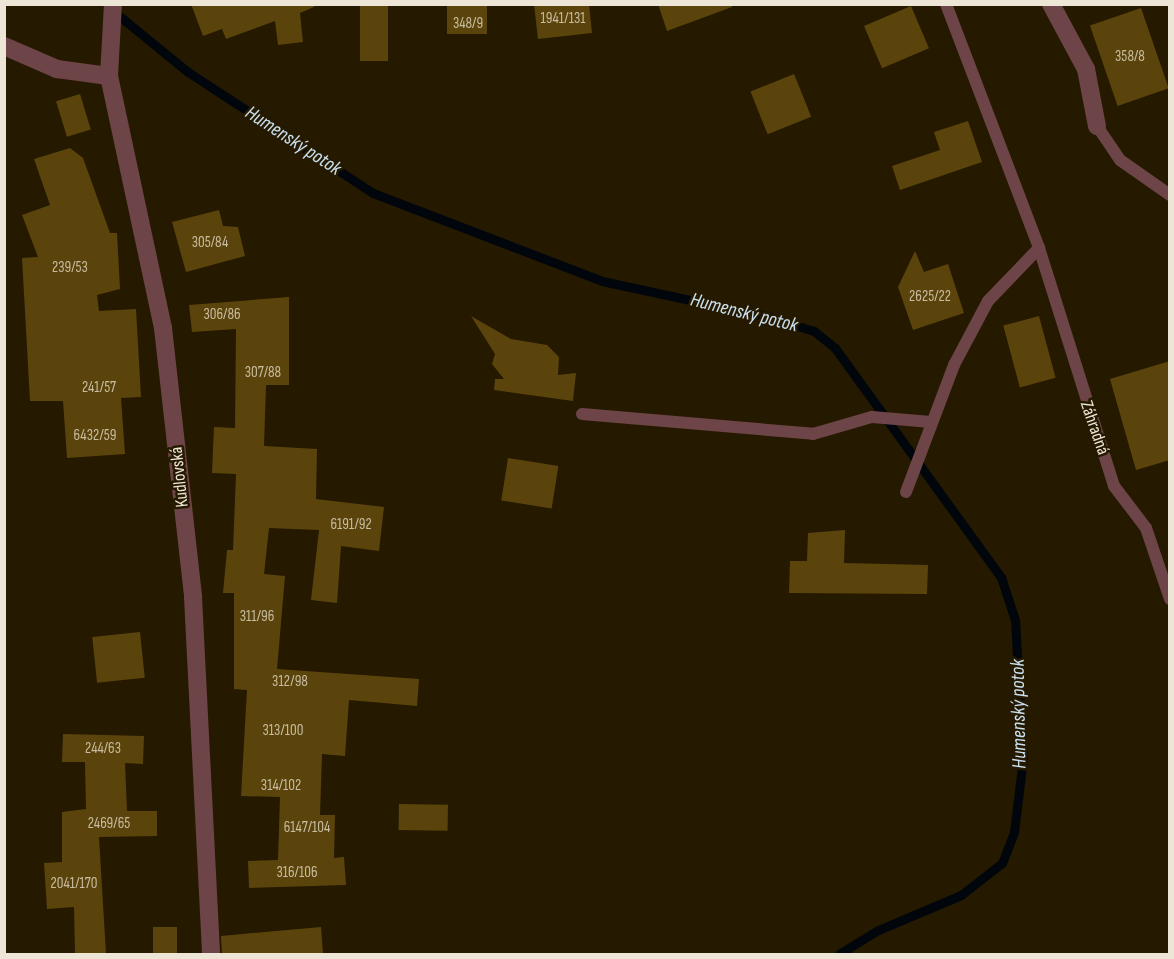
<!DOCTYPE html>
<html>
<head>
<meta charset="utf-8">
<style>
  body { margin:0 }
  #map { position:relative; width:1174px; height:959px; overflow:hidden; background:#251900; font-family:"Sofia Sans Condensed",sans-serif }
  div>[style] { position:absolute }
  .stream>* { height:9px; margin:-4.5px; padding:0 4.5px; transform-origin:4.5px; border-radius:4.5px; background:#00060c }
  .building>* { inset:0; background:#5b440b; transform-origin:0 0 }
  .lane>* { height:12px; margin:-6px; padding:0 6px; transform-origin:6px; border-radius:6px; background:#6d4447 }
  .street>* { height:18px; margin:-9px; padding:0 9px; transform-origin:9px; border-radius:9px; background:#6d4447 }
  span { translate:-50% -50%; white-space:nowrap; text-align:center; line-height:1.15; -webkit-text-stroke:5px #251900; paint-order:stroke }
  .number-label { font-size:15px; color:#c8bda2 }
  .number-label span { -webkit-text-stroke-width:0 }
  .street-label { font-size:18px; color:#ede5d5 }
  .water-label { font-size:20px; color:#cae0ef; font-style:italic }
  .frame { position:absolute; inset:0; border:6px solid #ede5d5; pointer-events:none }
</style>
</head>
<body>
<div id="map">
  <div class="stream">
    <i style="left:112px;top:10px;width:98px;rotate:39.2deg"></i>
    <i style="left:188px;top:72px;width:221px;rotate:33.2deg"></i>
    <i style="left:373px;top:193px;width:245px;rotate:21deg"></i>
    <i style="left:602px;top:281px;width:175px;rotate:12.2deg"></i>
    <i style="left:773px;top:318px;width:43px;rotate:17.6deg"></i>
    <i style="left:814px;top:331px;width:27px;rotate:39deg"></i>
    <i style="left:835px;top:348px;width:283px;rotate:54.1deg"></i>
    <i style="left:1001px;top:577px;width:45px;rotate:72deg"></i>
    <i style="left:1015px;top:620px;width:138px;rotate:86.7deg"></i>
    <i style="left:1023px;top:758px;width:75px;rotate:96.9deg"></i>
    <i style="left:1014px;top:832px;width:33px;rotate:111deg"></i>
    <i style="left:1002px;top:863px;width:52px;rotate:142deg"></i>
    <i style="left:961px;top:895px;width:90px;rotate:157.1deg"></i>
    <i style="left:878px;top:930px;width:46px;rotate:148.4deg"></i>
  </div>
  <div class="building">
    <i style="clip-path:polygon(191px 4px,313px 4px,314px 7px,300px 13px,303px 42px,278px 45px,275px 21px,226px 39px,222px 29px,203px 36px)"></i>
    <i style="left:360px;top:4px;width:28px;height:57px"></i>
    <i style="left:447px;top:4px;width:40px;height:30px"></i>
    <i style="clip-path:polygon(534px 4px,589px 4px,592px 33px,538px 39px)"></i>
    <i style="clip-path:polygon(658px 4px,732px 4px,732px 7px,667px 31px)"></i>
    <i style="left:911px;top:6px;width:46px;height:51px;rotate:67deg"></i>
    <i style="left:1141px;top:8px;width:85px;height:54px;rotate:71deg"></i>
    <i style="left:794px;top:74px;width:46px;height:47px;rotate:68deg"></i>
    <i style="left:80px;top:94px;width:37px;height:25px;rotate:73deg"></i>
    <i style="clip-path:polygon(968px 121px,982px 162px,900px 190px,892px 166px,940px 150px,934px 132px)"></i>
    <i style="clip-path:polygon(70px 148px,83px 158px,110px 233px,117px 233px,120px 289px,97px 295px,99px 311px,136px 309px,141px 397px,121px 398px,125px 454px,67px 458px,63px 401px,30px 401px,22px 258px,38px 257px,22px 215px,50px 205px,34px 159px)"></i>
    <i style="clip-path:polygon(219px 210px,223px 226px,238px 227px,245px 256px,186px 272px,172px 222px)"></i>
    <i style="clip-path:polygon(915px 251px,924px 272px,948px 264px,964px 313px,913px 330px,898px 287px)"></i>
    <i style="clip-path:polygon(289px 297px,289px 385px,266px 385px,264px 446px,317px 449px,316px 499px,384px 507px,379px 551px,341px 546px,337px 603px,311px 600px,319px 530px,269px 528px,264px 574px,285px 576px,277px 669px,419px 679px,417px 706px,349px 700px,345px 756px,322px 754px,320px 815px,335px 815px,334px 858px,344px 857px,346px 885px,249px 888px,248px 861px,278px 860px,280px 797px,241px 796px,247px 690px,234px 689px,234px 593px,223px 593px,227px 550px,233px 550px,236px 474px,212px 473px,214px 427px,235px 428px,236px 329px,192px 332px,189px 305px)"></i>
    <i style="clip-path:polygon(471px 316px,511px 339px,547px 345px,559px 357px,558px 375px,576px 373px,573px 401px,494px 390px,495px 379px,504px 379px,492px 364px,495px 354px)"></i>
    <i style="left:1039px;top:316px;width:64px;height:37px;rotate:75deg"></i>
    <i style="clip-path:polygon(1170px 361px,1170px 460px,1136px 470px,1110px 379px)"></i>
    <i style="left:508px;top:458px;width:51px;height:43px;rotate:9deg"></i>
    <i style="clip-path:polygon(845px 530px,844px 563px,928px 565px,927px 594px,789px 593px,790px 561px,807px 561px,808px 533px)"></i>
    <i style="left:140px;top:632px;width:46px;height:48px;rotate:84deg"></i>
    <i style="clip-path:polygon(63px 734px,144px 736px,143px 764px,125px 763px,127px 811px,157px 811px,157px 836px,99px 837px,106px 954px,75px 954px,74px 907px,47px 909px,44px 863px,62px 862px,62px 812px,86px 809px,85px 762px,62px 762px)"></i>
    <i style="left:399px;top:804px;width:49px;height:26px;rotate:1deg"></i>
    <i style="left:153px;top:927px;width:24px;height:27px"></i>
    <i style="clip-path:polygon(321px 927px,323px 954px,222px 954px,221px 936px)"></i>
  </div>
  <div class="lane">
    <i style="left:946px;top:4px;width:261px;rotate:69.1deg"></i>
    <i style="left:1039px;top:248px;width:250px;rotate:72.5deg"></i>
    <i style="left:1114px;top:486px;width:53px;rotate:52.7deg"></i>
    <i style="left:1146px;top:528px;width:75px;rotate:71.3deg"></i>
    <i style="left:1097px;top:126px;width:41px;rotate:55.9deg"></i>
    <i style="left:1120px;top:160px;width:61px;rotate:35deg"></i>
    <i style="left:582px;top:414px;width:232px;rotate:4.9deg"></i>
    <i style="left:813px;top:434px;width:61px;rotate:-16.1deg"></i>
    <i style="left:872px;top:417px;width:59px;rotate:4.8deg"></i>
    <i style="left:906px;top:492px;width:136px;rotate:-69.3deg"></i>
    <i style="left:954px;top:365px;width:72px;rotate:-62deg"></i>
    <i style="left:988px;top:301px;width:74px;rotate:-46.1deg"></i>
  </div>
  <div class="street">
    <i style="left:113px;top:4px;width:72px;rotate:93.2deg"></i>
    <i style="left:109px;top:76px;width:258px;rotate:77.9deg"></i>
    <i style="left:163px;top:328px;width:271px;rotate:83.6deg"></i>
    <i style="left:193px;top:597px;width:357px;rotate:87.1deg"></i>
    <i style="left:1051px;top:4px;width:74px;rotate:61.7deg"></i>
    <i style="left:1086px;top:69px;width:58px;rotate:79.1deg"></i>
    <i style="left:4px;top:46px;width:58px;rotate:23.5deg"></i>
    <i style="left:57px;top:69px;width:52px;rotate:7.7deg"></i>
  </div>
  <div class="number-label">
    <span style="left:563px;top:19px">1941/131</span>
    <span style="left:468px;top:24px">348/9</span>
    <span style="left:1130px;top:57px">358/8</span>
    <span style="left:210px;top:243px">305/84</span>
    <span style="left:70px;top:268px">239/53</span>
    <span style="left:930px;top:297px">2625/22</span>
    <span style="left:222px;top:315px">306/86</span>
    <span style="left:263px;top:373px">307/88</span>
    <span style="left:99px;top:388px">241/57</span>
    <span style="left:95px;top:436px">6432/59</span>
    <span style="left:351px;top:525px">6191/92</span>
    <span style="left:257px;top:617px">311/96</span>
    <span style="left:290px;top:682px">312/98</span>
    <span style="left:283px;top:731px">313/100</span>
    <span style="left:103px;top:749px">244/63</span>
    <span style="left:281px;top:786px">314/102</span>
    <span style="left:109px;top:824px">2469/65</span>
    <span style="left:307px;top:828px">6147/104</span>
    <span style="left:297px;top:873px">316/106</span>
    <span style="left:74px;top:884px">2041/170</span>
  </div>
  <div class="street-label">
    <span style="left:1094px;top:428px;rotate:71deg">Záhradná</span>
    <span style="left:180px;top:477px;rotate:-96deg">Kudlovská</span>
  </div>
  <div class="water-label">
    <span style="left:293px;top:141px;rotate:33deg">Humenský potok</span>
    <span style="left:744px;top:313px;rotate:14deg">Humenský potok</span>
    <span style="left:1019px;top:714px;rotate:-91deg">Humenský potok</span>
  </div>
  <div class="frame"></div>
</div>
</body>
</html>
